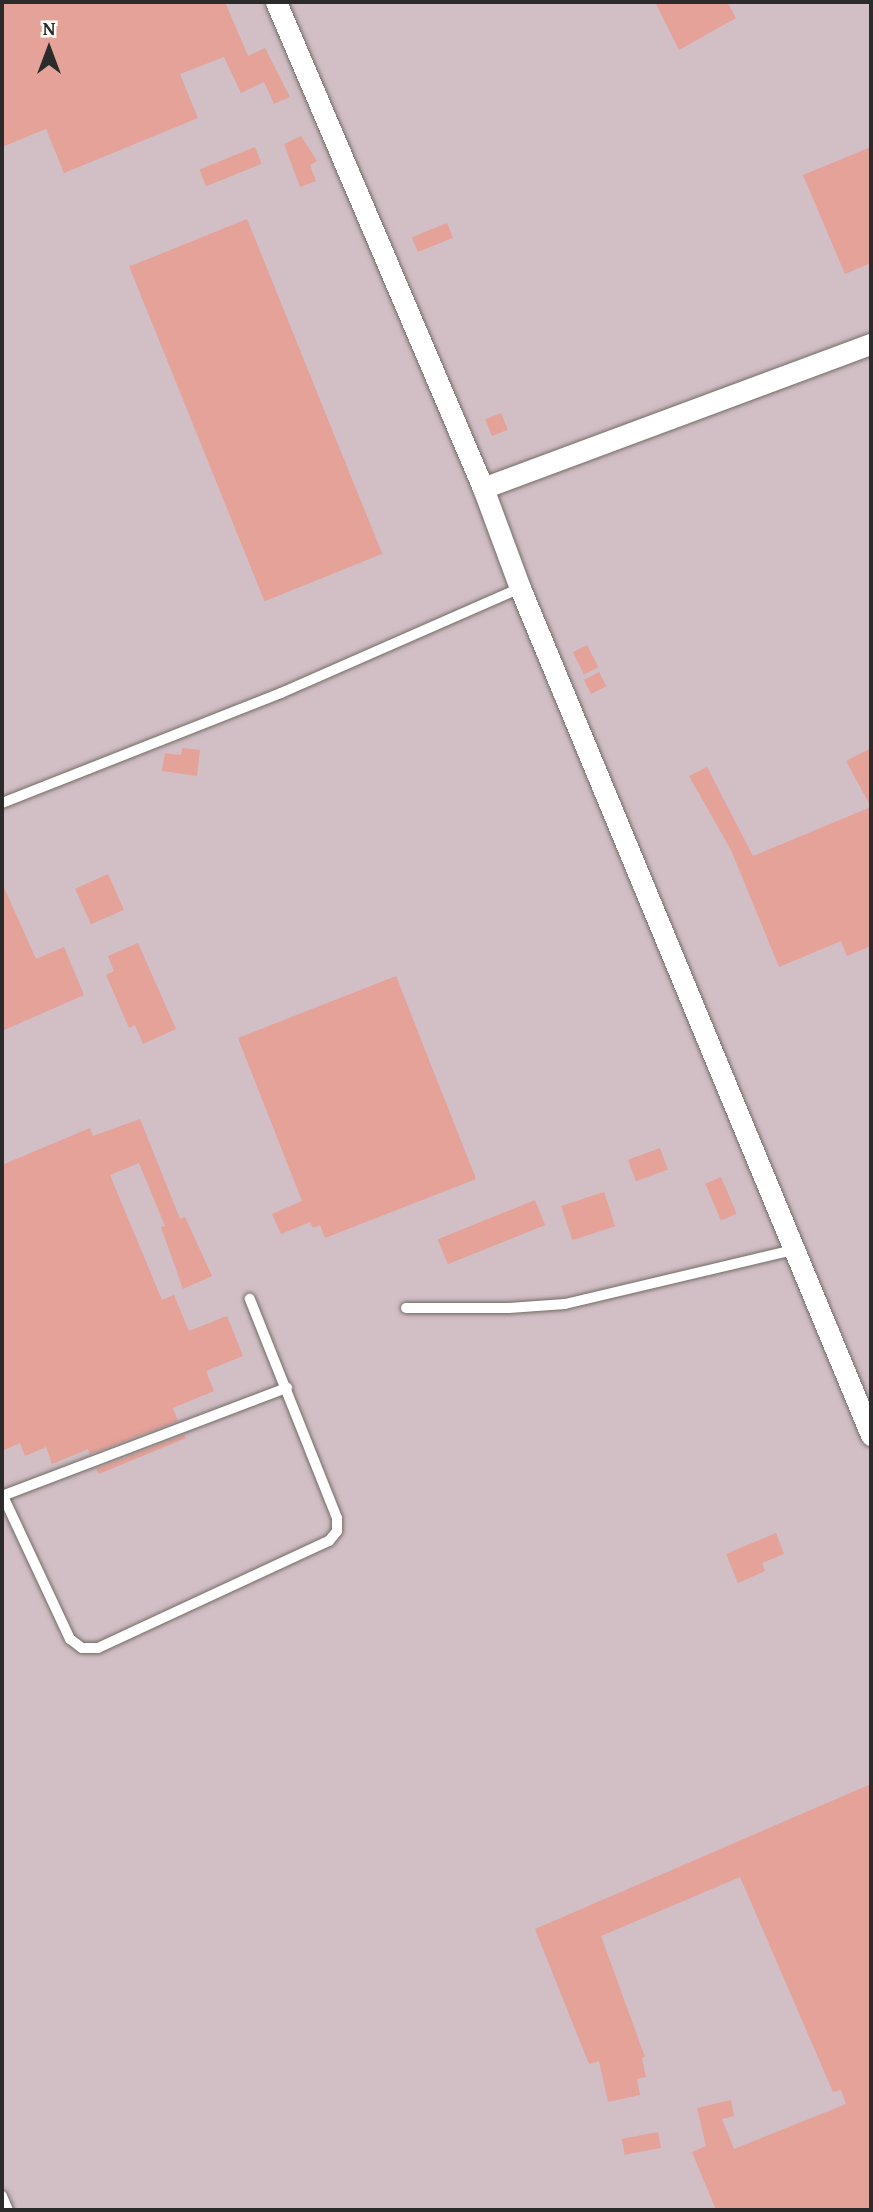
<!DOCTYPE html>
<html>
<head>
<meta charset="utf-8">
<style>
  body { margin:0 }
  #map { position:relative; width:873px; height:2212px; overflow:hidden; background:#f7e6d2; font-family:"Gentium Book Plus",serif }
  div>[style] { position:absolute }
  .industrial>* { inset:0; background:#d2bec5; transform-origin:0 0 }
  .building>* { inset:0; background:#e4a299; transform-origin:0 0 }
  .roads { filter:drop-shadow(0 0 2px #726c65) drop-shadow(0 0 2px #726c65) }
  .lane>* { height:10px; margin:-5px; padding:0 5px; transform-origin:5px; border-radius:5px; background:#fff }
  .street>* { height:21px; margin:-10.5px; padding:0 10.5px; transform-origin:10.5px; border-radius:10.5px; background:#fff }
  span { translate:-50% -50%; white-space:nowrap; text-align:center; line-height:1.15; -webkit-text-stroke:5px #fdfcf7; paint-order:stroke }
  .frame { position:absolute; inset:0; border:4px solid #2b2b2b; pointer-events:none }
  .north { position:absolute; left:14px; top:14px; width:70px; height:70px; -webkit-text-stroke:5px #fdfcf7; paint-order:stroke; rotate:0deg; font-size:19px; font-weight:700; line-height:28px; text-align:center; color:#2b2b2b }
  .north::after { content:''; display:block; margin:auto; width:24px; height:32px; background:#2b2b2b; clip-path:polygon(50% 0,100% 100%,50% 72%,0 100%) }
</style>
</head>
<body>
<div id="map">
  <div class="industrial">
    <i style="left:2px;top:2px;width:869px;height:2208px"></i>
  </div>
  <div class="building">
    <i style="clip-path:polygon(2px 2px,225px 2px,248px 56px,265px 48px,290px 97px,274px 104px,264px 82px,241px 93px,224px 57px,180px 74px,198px 118px,64px 173px,46px 129px,2px 147px)"></i>
    <i style="clip-path:polygon(655px 2px,727px 2px,736px 18px,679px 50px)"></i>
    <i style="clip-path:polygon(301px 136px,317px 161px,310px 165px,316px 181px,300px 187px,284px 144px)"></i>
    <i style="left:255px;top:147px;width:18px;height:60px;rotate:68deg"></i>
    <i style="clip-path:polygon(871px 147px,871px 263px,845px 274px,803px 175px)"></i>
    <i style="left:247px;top:219px;width:361px;height:127px;rotate:68deg"></i>
    <i style="left:447px;top:223px;width:16px;height:38px;rotate:68deg"></i>
    <i style="left:501px;top:413px;width:18px;height:17px;rotate:68deg"></i>
    <i style="left:587px;top:645px;width:25px;height:16px;rotate:63deg"></i>
    <i style="left:599px;top:672px;width:16px;height:17px;rotate:63deg"></i>
    <i style="clip-path:polygon(182px 748px,200px 750px,197px 776px,162px 771px,165px 753px,181px 755px)"></i>
    <i style="clip-path:polygon(871px 748px,871px 946px,847px 956px,841px 941px,779px 967px,731px 850px,689px 776px,707px 767px,753px 856px,871px 807px,846px 761px)"></i>
    <i style="left:108px;top:874px;width:39px;height:36px;rotate:66deg"></i>
    <i style="clip-path:polygon(2px 883px,36px 959px,64px 947px,84px 995px,2px 1031px)"></i>
    <i style="clip-path:polygon(138px 943px,176px 1029px,143px 1044px,135px 1025px,129px 1028px,106px 975px,114px 971px,108px 956px)"></i>
    <i style="clip-path:polygon(396px 976px,476px 1179px,325px 1238px,320px 1225px,313px 1228px,310px 1222px,281px 1234px,272px 1214px,302px 1201px,238px 1038px)"></i>
    <i style="clip-path:polygon(140px 1119px,180px 1219px,185px 1217px,212px 1276px,183px 1289px,161px 1227px,165px 1226px,139px 1163px,110px 1175px,162px 1300px,174px 1295px,189px 1331px,227px 1316px,243px 1356px,206px 1371px,214px 1391px,173px 1408px,178px 1421px,90px 1454px,88px 1449px,52px 1464px,46px 1447px,25px 1456px,20px 1443px,2px 1451px,2px 1165px,90px 1128px,93px 1136px)"></i>
    <i style="left:660px;top:1148px;width:23px;height:34px;rotate:70deg"></i>
    <i style="left:721px;top:1177px;width:40px;height:17px;rotate:67deg"></i>
    <i style="left:604px;top:1192px;width:36px;height:45px;rotate:72deg"></i>
    <i style="left:535px;top:1200px;width:27px;height:105px;rotate:68deg"></i>
    <i style="clip-path:polygon(184px 1435px,186px 1438px,99px 1474px,96px 1469px)"></i>
    <i style="clip-path:polygon(776px 1533px,784px 1554px,762px 1563px,765px 1571px,738px 1583px,726px 1554px)"></i>
    <i style="clip-path:polygon(871px 1784px,871px 2210px,716px 2210px,692px 2152px,706px 2146px,697px 2108px,731px 2100px,734px 2116px,722px 2119px,734px 2149px,846px 2104px,841px 2090px,833px 2092px,740px 1877px,601px 1936px,645px 2057px,642px 2058px,646px 2077px,637px 2079px,640px 2095px,608px 2102px,599px 2061px,589px 2064px,535px 1929px)"></i>
    <i style="left:658px;top:2132px;width:16px;height:37px;rotate:79deg"></i>
  </div>
  <div class="roads">
    <div class="lane">
      <i style="left:2px;top:803px;width:300px;rotate:-21.5deg"></i>
      <i style="left:281px;top:693px;width:261px;rotate:-23.7deg"></i>
      <i style="left:406px;top:1308px;width:103px"></i>
      <i style="left:509px;top:1308px;width:56px;rotate:-4.1deg"></i>
      <i style="left:565px;top:1304px;width:235px;rotate:-13.3deg"></i>
      <i style="left:2px;top:1496px;width:305px;rotate:-20.8deg"></i>
      <i style="left:3px;top:1496px;width:158px;rotate:64.9deg"></i>
      <i style="left:70px;top:1639px;width:15px;rotate:37deg"></i>
      <i style="left:82px;top:1648px;width:16px"></i>
      <i style="left:98px;top:1648px;width:255px;rotate:-24.9deg"></i>
      <i style="left:329px;top:1541px;width:13px;rotate:-51deg"></i>
      <i style="left:337px;top:1531px;width:13px;rotate:-90deg"></i>
      <i style="left:337px;top:1518px;width:236px;rotate:-111.7deg"></i>
      <i style="left:2px;top:2196px;width:15px;rotate:67deg"></i>
    </div>
    <div class="street">
      <i style="left:276px;top:2px;width:528px;rotate:66.93deg"></i>
      <i style="left:483px;top:488px;width:107px;rotate:69.7deg"></i>
      <i style="left:520px;top:588px;width:917px;rotate:67.49deg"></i>
      <i style="left:483px;top:488px;width:414px;rotate:-20.4deg"></i>
    </div>
  </div>
  <div class="frame"></div>
  <div class="north">N</div>
</div>
</body>
</html>
